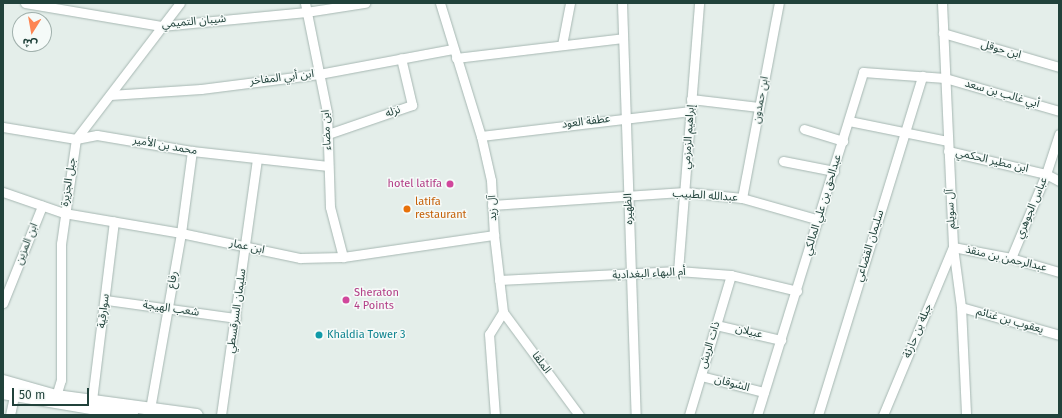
<!DOCTYPE html>
<html>
<head>
<meta charset="utf-8">
<style>
  body { margin:0 }
  #map { position:relative; width:1062px; height:418px; overflow:hidden; background:#e4eeea; font-family:"Fira Sans","Noto Sans Arabic",sans-serif }
  div>[style] { position:absolute }
  .roads { filter:drop-shadow(0 0 1px #a6b7b2) drop-shadow(0 0 1px #a6b7b2) }
  .street>* { height:9px; margin:-4.5px; padding:0 4.5px; transform-origin:4.5px; border-radius:4.5px; background:#fff }
  .secondary>* { height:12px; margin:-6px; padding:0 6px; transform-origin:6px; border-radius:6px; background:#fff }
  .dots>* { width:11px; height:11px; translate:-50% -50%; box-sizing:border-box; border:2px solid #f5faf8; border-radius:50% }
  span { translate:-50% -50%; white-space:nowrap; text-align:center; line-height:1.15; -webkit-text-stroke:3px #f5faf8; paint-order:stroke }
  .street-label { font-size:11px; color:#21423b }
  .hotel-label { font-size:11px; color:#b23c85 }
  .right { translate:-100% -50%; text-align:right }
  .left { translate:0 -50%; text-align:left }
  .food-label { font-size:11px; color:#c56008 }
  .culture-label { font-size:11px; color:#0d838f }
  .frame { position:absolute; inset:0; border:4px solid #21423b; pointer-events:none }
  .north { position:absolute; left:12px; top:12px; width:40px; height:40px; box-sizing:border-box; background:#f5faf8; border:1px solid #a0b0ac; border-radius:50%; rotate:191deg; font-size:11px; font-weight:700; line-height:16px; text-align:center; color:#21423b }
  .north::after { content:''; display:block; margin:auto; width:14px; height:18px; background:#fd8553; clip-path:polygon(50% 0,100% 100%,50% 72%,0 100%) }
  .scale { position:absolute; left:12px; top:388px; width:77px; height:18px; box-sizing:border-box; border:2px solid #21423b; border-top:0; padding-left:5px; font-size:12px; line-height:14px; white-space:nowrap; color:#21423b; -webkit-text-stroke:3px #f5faf8; paint-order:stroke }
</style>
</head>
<body>
<div id="map">
  <div class="roads">
    <div class="street">
      <i style="left:25px;top:3px;width:138px;rotate:9.6deg"></i>
      <i style="left:161px;top:26px;width:146px;rotate:-5.5deg"></i>
      <i style="left:306px;top:12px;width:60px;rotate:-8.7deg"></i>
      <i style="left:305px;top:3px;width:111px;rotate:78.6deg"></i>
      <i style="left:327px;top:112px;width:95px;rotate:88.2deg"></i>
      <i style="left:330px;top:207px;width:52px;rotate:75.4deg"></i>
      <i style="left:440px;top:3px;width:139px;rotate:72.9deg"></i>
      <i style="left:481px;top:136px;width:45px;rotate:77.2deg"></i>
      <i style="left:491px;top:180px;width:55px;rotate:86.9deg"></i>
      <i style="left:494px;top:235px;width:78px;rotate:83.3deg"></i>
      <i style="left:503px;top:312px;width:26px;rotate:122deg"></i>
      <i style="left:489px;top:334px;width:81px;rotate:85.8deg"></i>
      <i style="left:622px;top:3px;width:412px;rotate:88.1deg"></i>
      <i style="left:942px;top:3px;width:244px;rotate:87.4deg"></i>
      <i style="left:953px;top:247px;width:61px;rotate:82.4deg"></i>
      <i style="left:961px;top:307px;width:108px;rotate:87.3deg"></i>
      <i style="left:943px;top:33px;width:121px;rotate:16.3deg"></i>
      <i style="left:562px;top:45px;width:43px;rotate:-79.2deg"></i>
      <i style="left:456px;top:58px;width:168px;rotate:-6.8deg"></i>
      <i style="left:110px;top:95px;width:91px;rotate:-3.8deg"></i>
      <i style="left:201px;top:89px;width:119px;rotate:-7.2deg"></i>
      <i style="left:319px;top:74px;width:136px;rotate:-10.6deg"></i>
      <i style="left:691px;top:99px;width:68px;rotate:6.7deg"></i>
      <i style="left:849px;top:121px;width:100px;rotate:11.5deg"></i>
      <i style="left:3px;top:127px;width:74px;rotate:9.3deg"></i>
      <i style="left:76px;top:139px;width:21px;rotate:-11deg"></i>
      <i style="left:97px;top:135px;width:96px;rotate:9.6deg"></i>
      <i style="left:192px;top:151px;width:137px;rotate:6.3deg"></i>
      <i style="left:804px;top:129px;width:41px;rotate:17.1deg"></i>
      <i style="left:328px;top:134px;width:89px;rotate:-19deg"></i>
      <i style="left:412px;top:105px;width:48px;rotate:-103.2deg"></i>
      <i style="left:481px;top:136px;width:211px;rotate:-6.8deg"></i>
      <i style="left:948px;top:151px;width:101px;rotate:13.2deg"></i>
      <i style="left:1046px;top:174px;width:15px;rotate:28deg"></i>
      <i style="left:783px;top:161px;width:52px;rotate:11.1deg"></i>
      <i style="left:3px;top:192px;width:65px;rotate:19deg"></i>
      <i style="left:64px;top:213px;width:119px;rotate:9.7deg"></i>
      <i style="left:181px;top:233px;width:122px;rotate:11.9deg"></i>
      <i style="left:300px;top:258px;width:43px;rotate:-1.3deg"></i>
      <i style="left:343px;top:257px;width:153px;rotate:-8.3deg"></i>
      <i style="left:742px;top:198px;width:198px;rotate:-79.3deg"></i>
      <i style="left:492px;top:205px;width:193px;rotate:-3.9deg"></i>
      <i style="left:685px;top:192px;width:57px;rotate:6deg"></i>
      <i style="left:742px;top:198px;width:80px;rotate:15.9deg"></i>
      <i style="left:1011px;top:258px;width:91px;rotate:-67.4deg"></i>
      <i style="left:1046px;top:174px;width:42px;rotate:-72deg"></i>
      <i style="left:678px;top:271px;width:269px;rotate:-85.5deg"></i>
      <i style="left:499px;top:280px;width:179px;rotate:-2.9deg"></i>
      <i style="left:678px;top:271px;width:53px;rotate:4.3deg"></i>
      <i style="left:731px;top:275px;width:68px;rotate:13.6deg"></i>
      <i style="left:106px;top:300px;width:131px;rotate:7.9deg"></i>
      <i style="left:3px;top:303px;width:105px;rotate:-68.1deg"></i>
      <i style="left:961px;top:307px;width:102px;rotate:15.9deg"></i>
      <i style="left:503px;top:312px;width:128px;rotate:53.6deg"></i>
      <i style="left:716px;top:325px;width:67px;rotate:13deg"></i>
      <i style="left:701px;top:376px;width:65px;rotate:14.3deg"></i>
      <i style="left:56px;top:396px;width:17px;rotate:-73deg"></i>
      <i style="left:61px;top:380px;width:136px;rotate:-90deg"></i>
      <i style="left:61px;top:244px;width:106px;rotate:-81.9deg"></i>
      <i style="left:76px;top:139px;width:171px;rotate:-52.6deg"></i>
      <i style="left:92px;top:400px;width:180px;rotate:-83deg"></i>
      <i style="left:150px;top:409px;width:179px;rotate:-80deg"></i>
      <i style="left:181px;top:233px;width:83px;rotate:-82.4deg"></i>
      <i style="left:10px;top:415px;width:19px;rotate:-78deg"></i>
      <i style="left:221px;top:415px;width:258px;rotate:-82deg"></i>
      <i style="left:689px;top:415px;width:146px;rotate:-73.3deg"></i>
      <i style="left:757px;top:415px;width:359px;rotate:-72.8deg"></i>
      <i style="left:863px;top:72px;width:82px;rotate:4.2deg"></i>
      <i style="left:945px;top:78px;width:119px;rotate:16.1deg"></i>
      <i style="left:818px;top:415px;width:355px;rotate:-72.9deg"></i>
      <i style="left:883px;top:415px;width:182px;rotate:-67.4deg"></i>
      <i style="left:953px;top:247px;width:59px;rotate:10.7deg"></i>
      <i style="left:1011px;top:258px;width:50px;rotate:16.3deg"></i>
    </div>
    <div class="secondary">
      <i style="left:3px;top:381px;width:55px;rotate:15.8deg"></i>
      <i style="left:56px;top:396px;width:142px;rotate:7.7deg"></i>
      <i style="left:3px;top:393px;width:131px;rotate:9.7deg"></i>
    </div>
  </div>
  <div class="dots">
    <i style="left:450px;top:184px;background:#d1479c"></i>
    <i style="left:407px;top:209px;background:#e8710a"></i>
    <i style="left:346px;top:300px;background:#d1479c"></i>
    <i style="left:319px;top:335px;background:#0f9aa8"></i>
  </div>
  <div class="street-label">
    <span style="left:194px;top:22px;rotate:-5deg">شيبان التميمي</span>
    <span style="left:1001px;top:50px;rotate:16deg">ابن حوقل</span>
    <span style="left:282px;top:78px;rotate:-7deg">ابن أبي المفاخر</span>
    <span style="left:1002px;top:94px;rotate:16deg">أبي غالب بن سعد</span>
    <span style="left:761px;top:100px;rotate:-79deg">ابن حمدون</span>
    <span style="left:393px;top:112px;rotate:-19deg">نزله</span>
    <span style="left:586px;top:122px;rotate:-7deg">عطفة العود</span>
    <span style="left:327px;top:130px;rotate:-93deg">ابن مضاء</span>
    <span style="left:689px;top:137px;rotate:-86deg">إبراهيم الزمزمي</span>
    <span style="left:165px;top:146px;rotate:10deg">محمد بن الأمير</span>
    <span style="left:992px;top:161px;rotate:13deg">ابن مطير الحكمي</span>
    <span style="left:69px;top:182px;rotate:-81deg">جبل الجزيرة</span>
    <span style="left:705px;top:196px;rotate:4deg">عبدالله الطبيب</span>
    <span style="left:823px;top:205px;rotate:-73deg">عبدالحق بن علي المالكي</span>
    <span style="left:493px;top:208px;rotate:-93deg">آل زيد</span>
    <span style="left:1032px;top:208px;rotate:-67deg">عباس الجوهري</span>
    <span style="left:629px;top:209px;rotate:-92deg">الظهيره</span>
    <span style="left:951px;top:209px;rotate:-93deg">آل سويلم</span>
    <span style="left:27px;top:244px;rotate:-68deg">ابن المزين</span>
    <span style="left:870px;top:246px;rotate:-73deg">سليمان القضاعي</span>
    <span style="left:247px;top:247px;rotate:12deg">ابن عمار</span>
    <span style="left:1006px;top:259px;rotate:13deg">عبدالرحمن بن منقذ</span>
    <span style="left:649px;top:274px;rotate:-3deg">أم البهاء البغدادية</span>
    <span style="left:173px;top:280px;rotate:-80deg">رفاع</span>
    <span style="left:171px;top:309px;rotate:8deg">شعب الهيجة</span>
    <span style="left:104px;top:311px;rotate:-83deg">سوارقية</span>
    <span style="left:237px;top:311px;rotate:-82deg">سليمان السرقسطي</span>
    <span style="left:1010px;top:321px;rotate:16deg">يعقوب بن غنائم</span>
    <span style="left:918px;top:331px;rotate:-67deg">جبلة بن حارثة</span>
    <span style="left:749px;top:332px;rotate:14deg">عبيلان</span>
    <span style="left:710px;top:345px;rotate:-73deg">ذات الريش</span>
    <span style="left:541px;top:363px;rotate:53deg">الملقا</span>
    <span style="left:732px;top:384px;rotate:15deg">الشوقان</span>
  </div>
  <div class="hotel-label">
    <span class="right" style="left:442px;top:184px">hotel latifa</span>
    <span class="left" style="left:354px;top:300px">Sheraton<br>4 Points</span>
  </div>
  <div class="food-label">
    <span class="left" style="left:415px;top:209px">latifa<br>restaurant</span>
  </div>
  <div class="culture-label">
    <span class="left" style="left:327px;top:335px">Khaldia Tower 3</span>
  </div>
  <div class="frame"></div>
  <div class="north">ش</div>
  <div class="scale">50 m</div>
</div>
</body>
</html>
